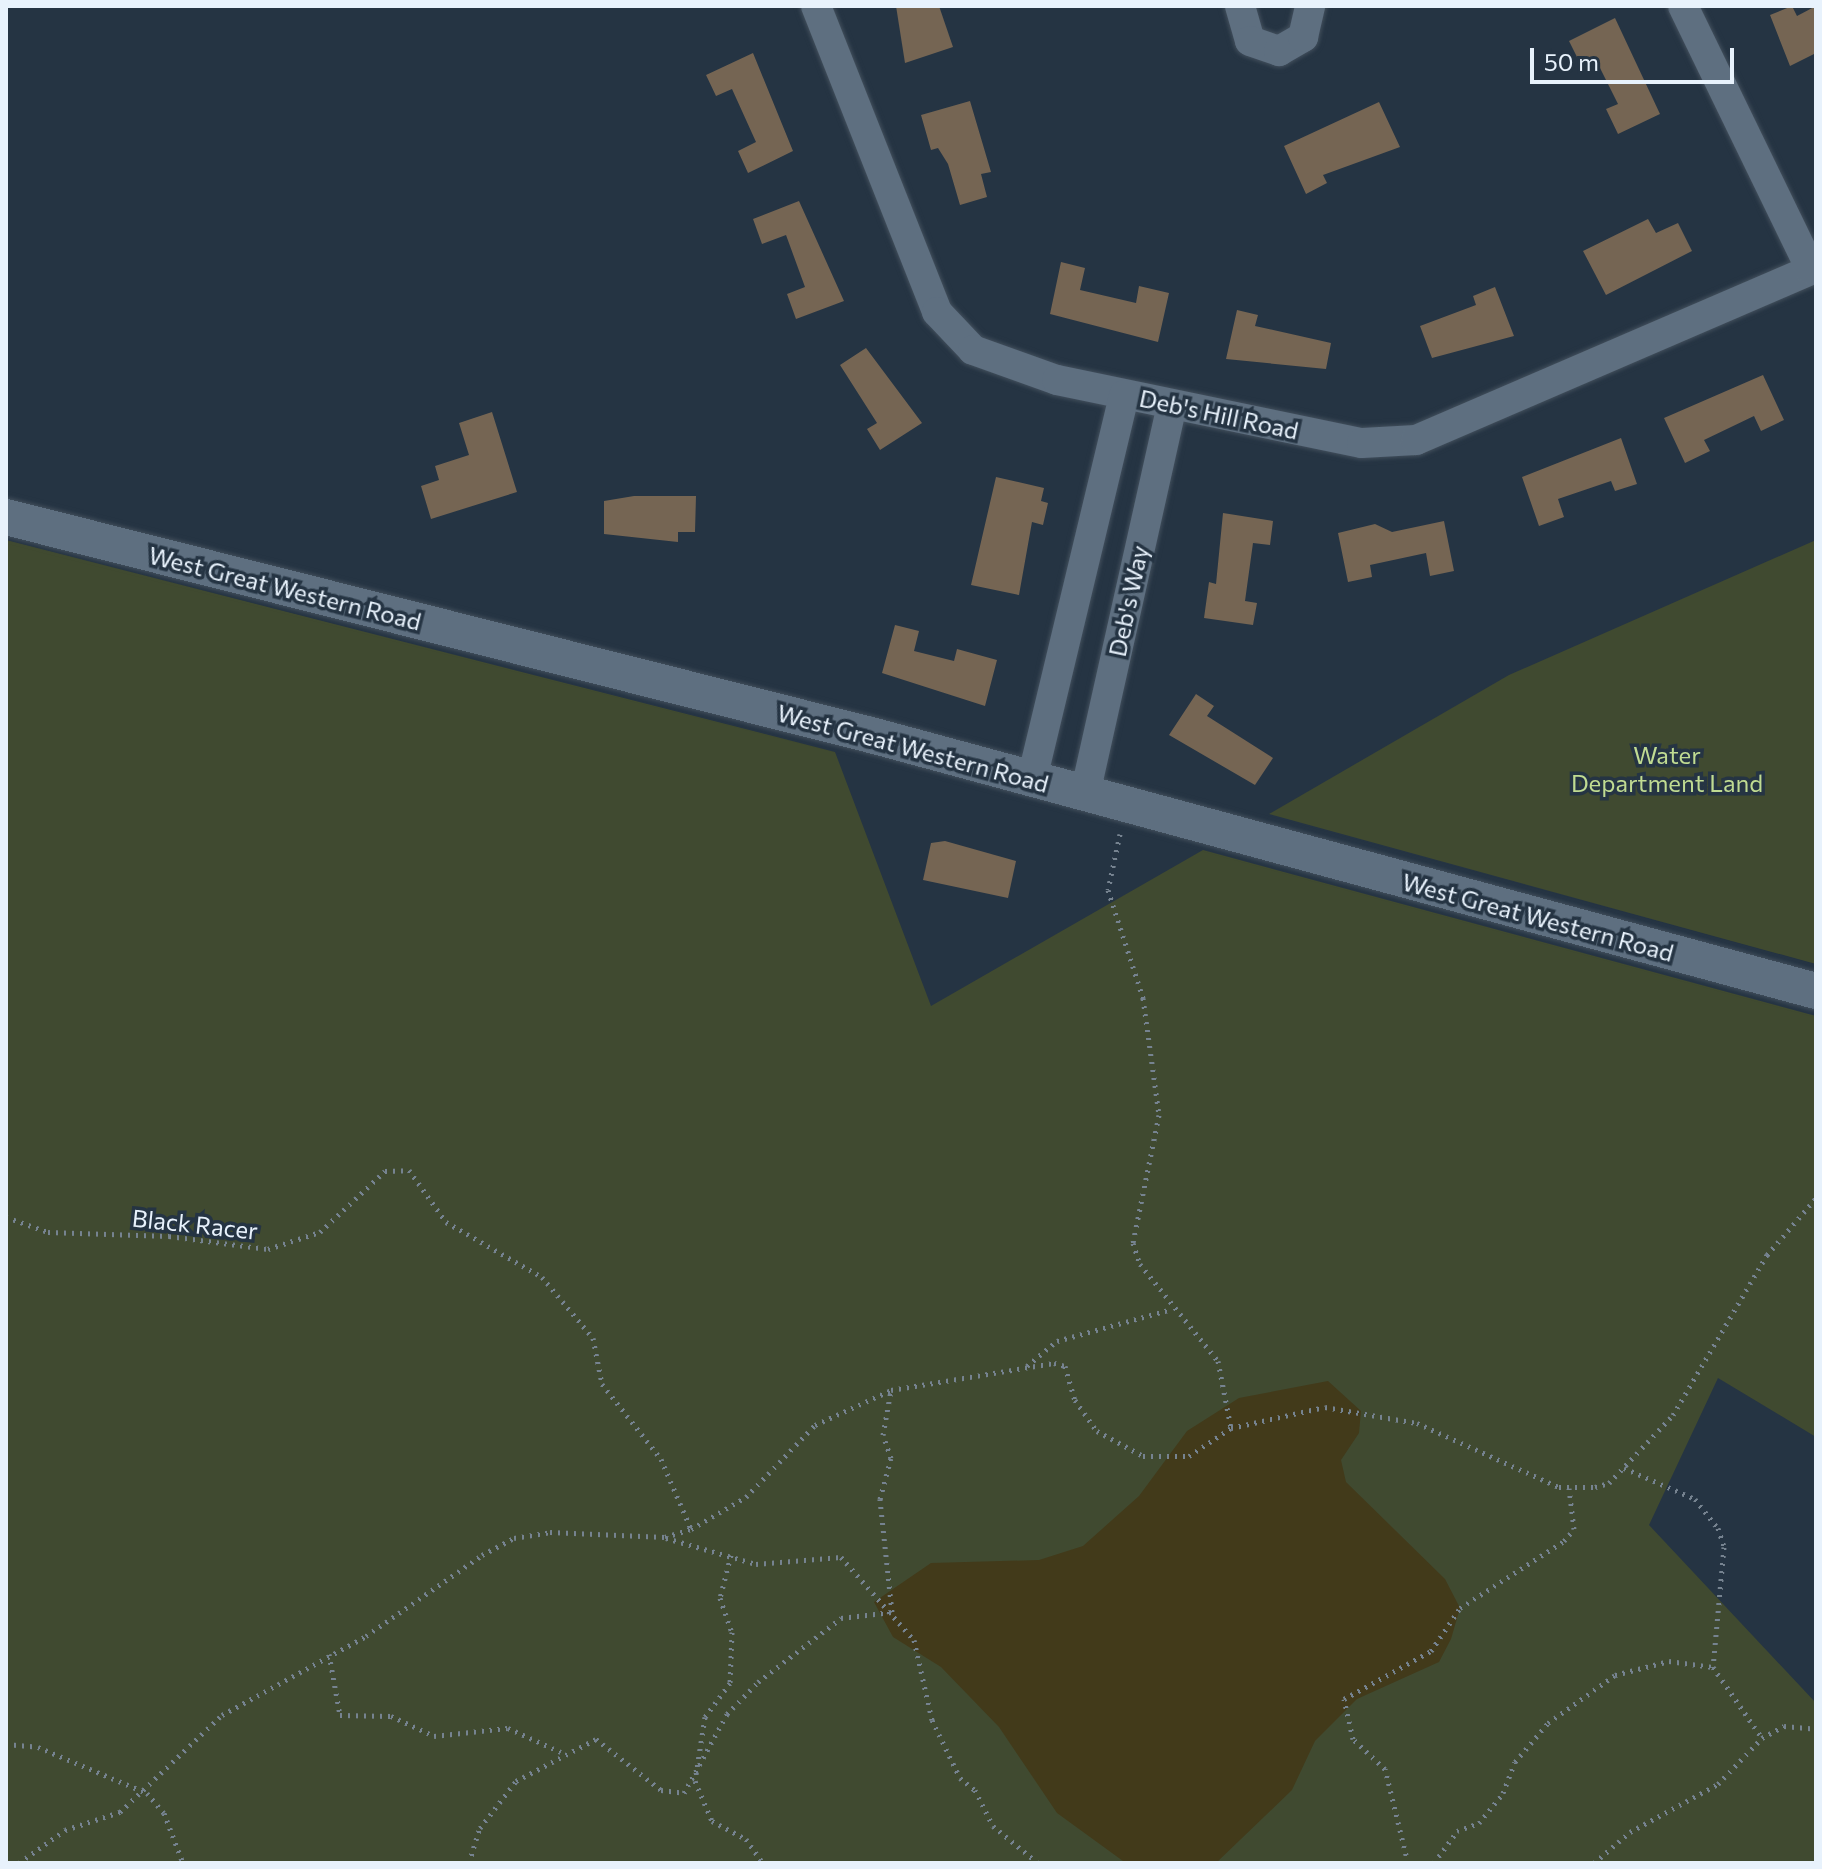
<!DOCTYPE html>
<html>
<head>
<meta charset="utf-8">
<style>
  body { margin:0 }
  #map { position:relative; width:1822px; height:1869px; overflow:hidden; background:#253443; font-family:Commissioner,sans-serif }
  div>[style] { position:absolute }
  .green>* { inset:0; background:#404a30 }
  .sand>* { inset:0; background:#423a1a }
  .building>* { inset:0; background:#756553 }
  .path>* { height:5px; margin-top:-2.5px; transform-origin:0; background:repeating-linear-gradient(90deg,#768390 0 2px,transparent 0 8px) }
  .roads { filter:drop-shadow(0 0 2px #424f5c) drop-shadow(0 0 2px #424f5c) }
  .minor>* { height:30px; margin:-15px; padding:0 15px; transform-origin:15px; border-radius:15px; background:#5e6f80 }
  .tertiary>* { height:36px; margin:-18px; padding:0 18px; transform-origin:18px; border-radius:18px; background:#5e6f80 }
  span { translate:-50% -50%; white-space:nowrap; text-align:center; line-height:1.15; -webkit-text-stroke:7px #253443; paint-order:stroke }
  .street-label { font-size:24px; color:#e8f2fc }
  .park-label { font-size:24px; color:#c0db92 }
  .frame { position:absolute; inset:0; border:8px solid #e8f2fc; pointer-events:none }
  .scale { position:absolute; left:1530px; top:48px; width:204px; height:36px; box-sizing:border-box; border:4px solid #e8f2fc; border-top:0; padding-left:10px; font-size:24px; line-height:28px; white-space:nowrap; color:#e8f2fc; -webkit-text-stroke:6px #253443; paint-order:stroke }
</style>
</head>
<body>
<div id="map">
  <div class="green">
    <i style="clip-path:polygon(6px 540px,835px 752px,931px 1006px,1203px 850px,1816px 1016px,1816px 1437px,1718px 1378px,1649px 1525px,1816px 1703px,1816px 1863px,6px 1863px)"></i>
    <i style="clip-path:polygon(1816px 540px,1816px 964px,1269px 814px,1509px 675px)"></i>
  </div>
  <div class="sand">
    <i style="clip-path:polygon(1328px 1381px,1361px 1411px,1359px 1433px,1341px 1460px,1346px 1482px,1445px 1579px,1460px 1608px,1451px 1639px,1439px 1662px,1357px 1699px,1315px 1741px,1292px 1790px,1216px 1863px,1123px 1861px,1057px 1813px,999px 1727px,941px 1667px,893px 1637px,874px 1602px,931px 1563px,1039px 1560px,1083px 1546px,1139px 1496px,1187px 1431px,1239px 1398px)"></i>
  </div>
  <div class="building">
    <i style="clip-path:polygon(896px 6px,939px 6px,953px 47px,905px 63px)"></i>
    <i style="clip-path:polygon(1792px 6px,1797px 16px,1816px 6px,1816px 53px,1790px 66px,1770px 15px)"></i>
    <i style="clip-path:polygon(1615px 18px,1660px 114px,1618px 134px,1606px 109px,1618px 104px,1594px 56px,1580px 63px,1569px 41px)"></i>
    <i style="clip-path:polygon(753px 53px,793px 151px,748px 173px,738px 151px,756px 142px,732px 89px,716px 96px,706px 75px)"></i>
    <i style="clip-path:polygon(970px 101px,991px 172px,981px 174px,987px 197px,960px 205px,948px 164px,938px 148px,931px 150px,921px 115px)"></i>
    <i style="clip-path:polygon(1379px 102px,1400px 147px,1323px 175px,1327px 183px,1306px 194px,1284px 146px)"></i>
    <i style="clip-path:polygon(799px 201px,844px 301px,796px 319px,787px 294px,805px 287px,786px 235px,762px 244px,753px 219px)"></i>
    <i style="clip-path:polygon(1648px 219px,1656px 233px,1678px 223px,1692px 251px,1606px 295px,1583px 251px)"></i>
    <i style="clip-path:polygon(1061px 262px,1085px 268px,1080px 290px,1136px 303px,1139px 286px,1169px 293px,1158px 342px,1050px 314px)"></i>
    <i style="clip-path:polygon(1495px 287px,1514px 336px,1432px 358px,1420px 326px,1476px 305px,1473px 296px)"></i>
    <i style="clip-path:polygon(1237px 310px,1258px 315px,1255px 326px,1331px 343px,1326px 369px,1226px 359px)"></i>
    <i style="clip-path:polygon(866px 348px,922px 423px,880px 450px,867px 429px,877px 423px,840px 365px)"></i>
    <i style="clip-path:polygon(1763px 375px,1784px 420px,1761px 431px,1754px 416px,1704px 440px,1710px 451px,1685px 463px,1664px 418px)"></i>
    <i style="clip-path:polygon(492px 412px,517px 492px,431px 519px,421px 486px,439px 480px,435px 466px,469px 455px,459px 423px)"></i>
    <i style="clip-path:polygon(1621px 438px,1637px 484px,1615px 491px,1611px 481px,1558px 499px,1564px 517px,1539px 526px,1522px 477px)"></i>
    <i style="clip-path:polygon(996px 477px,1044px 488px,1041px 501px,1048px 503px,1043px 525px,1032px 522px,1019px 595px,971px 585px)"></i>
    <i style="clip-path:polygon(634px 496px,696px 496px,695px 532px,678px 532px,678px 542px,604px 534px,604px 501px)"></i>
    <i style="clip-path:polygon(1223px 513px,1273px 521px,1270px 545px,1253px 543px,1245px 601px,1257px 603px,1253px 625px,1204px 618px,1209px 582px,1216px 584px)"></i>
    <i style="clip-path:polygon(1444px 521px,1454px 571px,1430px 576px,1426px 553px,1370px 565px,1372px 577px,1348px 582px,1338px 533px,1375px 524px,1392px 532px)"></i>
    <i style="clip-path:polygon(895px 625px,919px 631px,914px 651px,954px 661px,957px 649px,997px 660px,985px 706px,882px 673px)"></i>
    <i style="clip-path:polygon(1196px 694px,1214px 706px,1207px 716px,1273px 758px,1255px 785px,1169px 735px)"></i>
    <i style="clip-path:polygon(945px 841px,1016px 861px,1008px 898px,923px 880px,931px 843px)"></i>
  </div>
  <div class="path">
    <i style="left:1120px;top:834px;width:57px;rotate:102.1deg"></i>
    <i style="left:1108px;top:890px;width:114px;rotate:72deg"></i>
    <i style="left:1143px;top:998px;width:118px;rotate:82.2deg"></i>
    <i style="left:1159px;top:1115px;width:131px;rotate:101.5deg"></i>
    <i style="left:1133px;top:1243px;width:22px;rotate:72deg"></i>
    <i style="left:1140px;top:1264px;width:124px;rotate:51.2deg"></i>
    <i style="left:1218px;top:1361px;width:68px;rotate:79deg"></i>
    <i style="left:6px;top:1217px;width:45px;rotate:19.7deg"></i>
    <i style="left:48px;top:1232px;width:121px;rotate:1.9deg"></i>
    <i style="left:169px;top:1236px;width:100px;rotate:7.5deg"></i>
    <i style="left:268px;top:1249px;width:55px;rotate:-18.1deg"></i>
    <i style="left:320px;top:1232px;width:89px;rotate:-43.2deg"></i>
    <i style="left:385px;top:1171px;width:24px;rotate:-2deg"></i>
    <i style="left:409px;top:1170px;width:64px;rotate:54.6deg"></i>
    <i style="left:446px;top:1222px;width:111px;rotate:29.8deg"></i>
    <i style="left:542px;top:1277px;width:80px;rotate:50.1deg"></i>
    <i style="left:593px;top:1338px;width:47px;rotate:78.9deg"></i>
    <i style="left:602px;top:1384px;width:95px;rotate:51.8deg"></i>
    <i style="left:661px;top:1459px;width:76px;rotate:66.8deg"></i>
    <i style="left:1027px;top:1366px;width:39px;rotate:-40deg"></i>
    <i style="left:1057px;top:1341px;width:119px;rotate:-15.5deg"></i>
    <i style="left:1624px;top:1468px;width:77px;rotate:23.6deg"></i>
    <i style="left:1695px;top:1499px;width:37px;rotate:52deg"></i>
    <i style="left:1718px;top:1528px;width:20px;rotate:72deg"></i>
    <i style="left:1724px;top:1547px;width:121px;rotate:95.2deg"></i>
    <i style="left:666px;top:1538px;width:94px;rotate:16.1deg"></i>
    <i style="left:756px;top:1564px;width:85px;rotate:-4.7deg"></i>
    <i style="left:841px;top:1557px;width:111px;rotate:48.7deg"></i>
    <i style="left:914px;top:1640px;width:82px;rotate:77.3deg"></i>
    <i style="left:932px;top:1720px;width:64px;rotate:64.2deg"></i>
    <i style="left:960px;top:1778px;width:19px;rotate:39deg"></i>
    <i style="left:975px;top:1790px;width:40px;rotate:63.4deg"></i>
    <i style="left:993px;top:1826px;width:58px;rotate:39.4deg"></i>
    <i style="left:731px;top:1555px;width:44px;rotate:104.3deg"></i>
    <i style="left:720px;top:1598px;width:36px;rotate:71deg"></i>
    <i style="left:732px;top:1632px;width:51px;rotate:92.2deg"></i>
    <i style="left:730px;top:1683px;width:42px;rotate:126.3deg"></i>
    <i style="left:705px;top:1717px;width:65px;rotate:98.9deg"></i>
    <i style="left:695px;top:1781px;width:43px;rotate:67deg"></i>
    <i style="left:712px;top:1821px;width:38px;rotate:28deg"></i>
    <i style="left:746px;top:1839px;width:29px;rotate:55deg"></i>
    <i style="left:892px;top:1612px;width:114px;rotate:-96.1deg"></i>
    <i style="left:880px;top:1499px;width:42px;rotate:-75deg"></i>
    <i style="left:891px;top:1458px;width:24px;rotate:-109deg"></i>
    <i style="left:883px;top:1435px;width:46px;rotate:-79.9deg"></i>
    <i style="left:891px;top:1390px;width:165px;rotate:-9.4deg"></i>
    <i style="left:1054px;top:1363px;width:11px;rotate:15deg"></i>
    <i style="left:1065px;top:1366px;width:35px;rotate:74deg"></i>
    <i style="left:1075px;top:1400px;width:38px;rotate:55deg"></i>
    <i style="left:1097px;top:1431px;width:52px;rotate:28.5deg"></i>
    <i style="left:1143px;top:1456px;width:46px"></i>
    <i style="left:1189px;top:1456px;width:50px;rotate:-33.7deg"></i>
    <i style="left:1231px;top:1428px;width:96px;rotate:-12.6deg"></i>
    <i style="left:1325px;top:1407px;width:93px;rotate:9.9deg"></i>
    <i style="left:1417px;top:1423px;width:156px;rotate:24.3deg"></i>
    <i style="left:1559px;top:1487px;width:36px"></i>
    <i style="left:1595px;top:1487px;width:15px;rotate:-16deg"></i>
    <i style="left:1609px;top:1483px;width:93px;rotate:-46.7deg"></i>
    <i style="left:1673px;top:1415px;width:186px;rotate:-59.6deg"></i>
    <i style="left:1767px;top:1255px;width:75px;rotate:-49.3deg"></i>
    <i style="left:329px;top:1654px;width:62px;rotate:79.8deg"></i>
    <i style="left:340px;top:1715px;width:51px;rotate:1.1deg"></i>
    <i style="left:391px;top:1716px;width:47px;rotate:24.9deg"></i>
    <i style="left:434px;top:1736px;width:74px;rotate:-6.2deg"></i>
    <i style="left:508px;top:1728px;width:58px;rotate:24.4deg"></i>
    <i style="left:6px;top:1744px;width:32px;rotate:5deg"></i>
    <i style="left:38px;top:1747px;width:118px;rotate:22.9deg"></i>
    <i style="left:147px;top:1793px;width:26px;rotate:50deg"></i>
    <i style="left:164px;top:1813px;width:53px;rotate:69.2deg"></i>
    <i style="left:19px;top:1863px;width:57px;rotate:-35.7deg"></i>
    <i style="left:65px;top:1830px;width:58px;rotate:-18.1deg"></i>
    <i style="left:120px;top:1812px;width:141px;rotate:-43.6deg"></i>
    <i style="left:222px;top:1715px;width:164px;rotate:-28.7deg"></i>
    <i style="left:366px;top:1636px;width:141px;rotate:-34.9deg"></i>
    <i style="left:482px;top:1555px;width:36px;rotate:-28deg"></i>
    <i style="left:514px;top:1538px;width:36px;rotate:-9deg"></i>
    <i style="left:550px;top:1532px;width:115px;rotate:2.5deg"></i>
    <i style="left:665px;top:1537px;width:27px;rotate:-17deg"></i>
    <i style="left:691px;top:1529px;width:64px;rotate:-30.2deg"></i>
    <i style="left:746px;top:1497px;width:100px;rotate:-46.2deg"></i>
    <i style="left:815px;top:1425px;width:84px;rotate:-24.7deg"></i>
    <i style="left:469px;top:1863px;width:37px;rotate:-73deg"></i>
    <i style="left:480px;top:1828px;width:59px;rotate:-52.5deg"></i>
    <i style="left:516px;top:1781px;width:90px;rotate:-27.7deg"></i>
    <i style="left:596px;top:1739px;width:83px;rotate:38.1deg"></i>
    <i style="left:661px;top:1790px;width:23px;rotate:7deg"></i>
    <i style="left:684px;top:1793px;width:90px;rotate:-61.4deg"></i>
    <i style="left:727px;top:1714px;width:45px;rotate:-45.9deg"></i>
    <i style="left:758px;top:1682px;width:105px;rotate:-37.6deg"></i>
    <i style="left:841px;top:1618px;width:51px;rotate:-6.7deg"></i>
    <i style="left:1408px;top:1863px;width:97px;rotate:-103.7deg"></i>
    <i style="left:1385px;top:1769px;width:44px;rotate:-136.8deg"></i>
    <i style="left:1353px;top:1739px;width:41px;rotate:-102.7deg"></i>
    <i style="left:1344px;top:1699px;width:99px;rotate:-28.9deg"></i>
    <i style="left:1431px;top:1651px;width:52px;rotate:-56deg"></i>
    <i style="left:1460px;top:1608px;width:124px;rotate:-32.8deg"></i>
    <i style="left:1564px;top:1541px;width:16px;rotate:-50deg"></i>
    <i style="left:1574px;top:1529px;width:41px;rotate:-97deg"></i>
    <i style="left:1434px;top:1863px;width:39px;rotate:-54deg"></i>
    <i style="left:1457px;top:1831px;width:23px;rotate:-20deg"></i>
    <i style="left:1479px;top:1823px;width:38px;rotate:-51deg"></i>
    <i style="left:1503px;top:1793px;width:33px;rotate:-69deg"></i>
    <i style="left:1515px;top:1762px;width:51px;rotate:-49.8deg"></i>
    <i style="left:1548px;top:1723px;width:82px;rotate:-35.6deg"></i>
    <i style="left:1615px;top:1675px;width:56px;rotate:-14.5deg"></i>
    <i style="left:1669px;top:1661px;width:44px;rotate:7.8deg"></i>
    <i style="left:1713px;top:1667px;width:86px;rotate:55.4deg"></i>
    <i style="left:1594px;top:1863px;width:48px;rotate:-40.7deg"></i>
    <i style="left:1630px;top:1832px;width:100px;rotate:-28.6deg"></i>
    <i style="left:1718px;top:1784px;width:64px;rotate:-46.3deg"></i>
    <i style="left:1762px;top:1738px;width:25px;rotate:-29deg"></i>
    <i style="left:1784px;top:1726px;width:32px;rotate:5deg"></i>
  </div>
  <div class="roads">
    <div class="minor">
      <i style="left:816px;top:6px;width:329px;rotate:68.4deg"></i>
      <i style="left:937px;top:312px;width:52px;rotate:46.5deg"></i>
      <i style="left:973px;top:350px;width:89px;rotate:19.7deg"></i>
      <i style="left:1057px;top:380px;width:311px;rotate:11.7deg"></i>
      <i style="left:1362px;top:443px;width:54px;rotate:-3.2deg"></i>
      <i style="left:1416px;top:440px;width:435px;rotate:-23.3deg"></i>
      <i style="left:1240px;top:6px;width:36px;rotate:74deg"></i>
      <i style="left:1250px;top:41px;width:31px;rotate:19deg"></i>
      <i style="left:1279px;top:51px;width:28px;rotate:-30deg"></i>
      <i style="left:1303px;top:37px;width:32px;rotate:-77deg"></i>
      <i style="left:1683px;top:6px;width:293px;rotate:64.1deg"></i>
      <i style="left:1032px;top:779px;width:395px;rotate:-76.5deg"></i>
      <i style="left:1085px;top:794px;width:395px;rotate:-77.4deg"></i>
    </div>
    <div class="tertiary">
      <i style="left:6px;top:517px;width:892px;rotate:14.15deg"></i>
      <i style="left:871px;top:735px;width:979px;rotate:15.16deg"></i>
    </div>
  </div>
  <div class="street-label">
    <span style="left:1219px;top:414px;rotate:12deg">Deb's Hill Road</span>
    <span style="left:285px;top:588px;rotate:14deg">West Great Western Road</span>
    <span style="left:1128px;top:601px;rotate:-78deg">Deb's Way</span>
    <span style="left:913px;top:748px;rotate:15deg">West Great Western Road</span>
    <span style="left:1538px;top:917px;rotate:15deg">West Great Western Road</span>
    <span style="left:195px;top:1224px;rotate:6deg">Black Racer</span>
  </div>
  <div class="park-label">
    <span style="left:1667px;top:769px">Water<br>Department Land</span>
  </div>
  <div class="frame"></div>
  <div class="scale">50 m</div>
</div>
</body>
</html>
